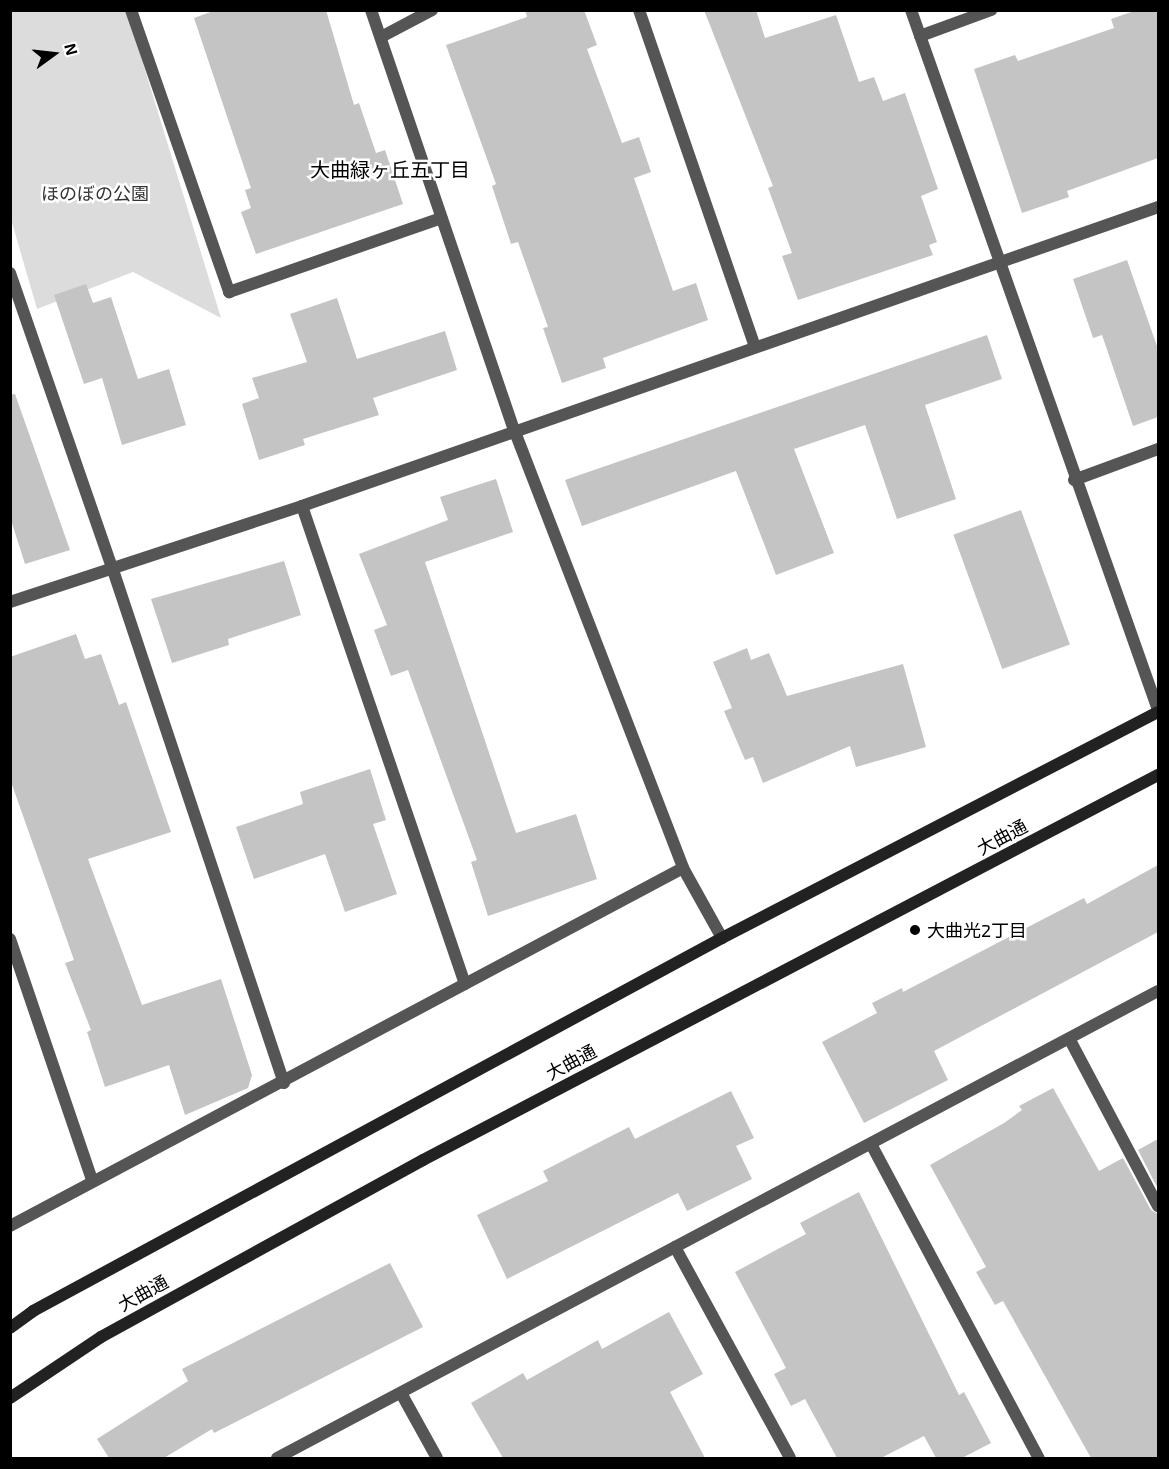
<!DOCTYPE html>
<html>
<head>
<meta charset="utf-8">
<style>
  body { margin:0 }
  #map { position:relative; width:1169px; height:1469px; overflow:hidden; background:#fff; font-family:"Exo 2","Noto Sans JP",sans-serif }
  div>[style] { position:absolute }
  .green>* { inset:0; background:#dcdcdc }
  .building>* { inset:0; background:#c4c4c4; transform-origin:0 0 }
  .lane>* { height:12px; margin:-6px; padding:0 6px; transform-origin:6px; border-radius:6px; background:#555 }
  .street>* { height:12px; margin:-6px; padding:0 6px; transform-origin:6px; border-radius:6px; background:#555 }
  .secondary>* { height:12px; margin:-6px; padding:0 6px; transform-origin:6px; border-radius:6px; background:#222 }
  .dots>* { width:16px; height:16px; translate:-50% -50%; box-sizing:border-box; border:3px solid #fff; border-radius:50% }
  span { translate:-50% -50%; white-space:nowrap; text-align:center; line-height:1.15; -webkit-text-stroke:5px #fff; paint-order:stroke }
  .park-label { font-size:18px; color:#333 }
  .street-label { font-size:18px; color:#000 }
  .poi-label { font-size:18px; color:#000 }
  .left { translate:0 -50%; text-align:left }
  .neighbourhood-label { font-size:20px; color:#000 }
  .frame { position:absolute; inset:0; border:12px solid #000; pointer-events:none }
  .north { position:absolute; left:24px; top:24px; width:60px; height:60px; -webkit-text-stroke:4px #fff; paint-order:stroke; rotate:75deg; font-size:16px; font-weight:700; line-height:24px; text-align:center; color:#000 }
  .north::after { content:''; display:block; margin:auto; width:21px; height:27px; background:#000; clip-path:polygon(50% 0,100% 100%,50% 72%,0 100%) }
</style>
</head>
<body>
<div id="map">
  <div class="green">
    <i style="clip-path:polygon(11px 11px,127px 11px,221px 318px,133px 272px,37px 309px,11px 219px)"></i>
  </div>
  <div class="building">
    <i style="clip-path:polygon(216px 10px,326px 10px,354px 105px,359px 103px,376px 153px,385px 150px,403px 204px,256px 254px,241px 212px,251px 208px,245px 190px,251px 188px,194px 18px)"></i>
    <i style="clip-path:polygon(525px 10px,584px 10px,597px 45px,587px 49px,622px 143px,639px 137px,651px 172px,634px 178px,673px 291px,696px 283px,708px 320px,603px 358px,606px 368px,562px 383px,543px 328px,548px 327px,518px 242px,511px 244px,492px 186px,496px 184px,446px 45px,527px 17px)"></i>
    <i style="clip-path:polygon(704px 10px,756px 10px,765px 38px,836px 15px,859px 82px,874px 77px,883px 101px,905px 93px,938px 189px,921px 196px,937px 242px,929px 245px,933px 255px,798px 300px,782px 256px,792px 253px,768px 188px,773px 186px)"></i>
    <i style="clip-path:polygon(1137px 10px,1158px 10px,1158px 158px,1067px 191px,1069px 197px,1022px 213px,974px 69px,1015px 55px,1018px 61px,1114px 28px,1111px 19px)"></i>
    <i style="clip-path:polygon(1127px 260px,1158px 349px,1158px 417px,1133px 426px,1102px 335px,1093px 338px,1073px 279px)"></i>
    <i style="clip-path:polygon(86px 284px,93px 303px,111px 297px,138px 379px,169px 369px,186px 425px,122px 445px,102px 378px,84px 384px,54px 295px)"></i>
    <i style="clip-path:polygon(337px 298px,357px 359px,445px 331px,457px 370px,373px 398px,379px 415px,303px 439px,305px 445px,259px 460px,242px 404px,259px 398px,252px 378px,307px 362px,290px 314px)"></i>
    <i style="clip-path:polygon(987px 335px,1002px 379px,925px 405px,956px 499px,897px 519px,865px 425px,794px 449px,834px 553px,776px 575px,736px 471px,582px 526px,565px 480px)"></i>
    <i style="clip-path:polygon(15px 394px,70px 550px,25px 564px,10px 517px,10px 395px)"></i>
    <i style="clip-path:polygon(496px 479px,513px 532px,425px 562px,516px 833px,576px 814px,597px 879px,488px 916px,471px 862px,477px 860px,408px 670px,391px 676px,374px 630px,387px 625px,359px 554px,448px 520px,440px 497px)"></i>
    <i style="left:1021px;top:510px;width:143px;height:72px;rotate:70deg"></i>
    <i style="clip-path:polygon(284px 561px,301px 615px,228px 639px,229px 645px,172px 663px,151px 599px)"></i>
    <i style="clip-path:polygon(76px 634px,85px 659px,101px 654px,119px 705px,126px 702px,171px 832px,88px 859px,142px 1005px,221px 979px,252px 1075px,248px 1088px,185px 1115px,169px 1065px,105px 1087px,87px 1032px,91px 1030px,65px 963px,74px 960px,10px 779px,10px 657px)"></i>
    <i style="clip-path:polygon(747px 648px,751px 660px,769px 653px,787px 696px,903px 664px,926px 747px,856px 767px,850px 746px,763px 783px,753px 757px,745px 760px,724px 711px,732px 708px,713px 662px)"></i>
    <i style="clip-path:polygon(370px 769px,386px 820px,373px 824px,397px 894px,345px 912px,325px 854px,254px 879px,236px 827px,303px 804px,300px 792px)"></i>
    <i style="clip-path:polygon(1158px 865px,1158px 932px,934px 1051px,948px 1080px,864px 1123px,822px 1042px,877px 1013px,872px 1003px,902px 988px,903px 992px,1084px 898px,1087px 904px)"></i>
    <i style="clip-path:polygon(1053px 1088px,1099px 1171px,1123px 1158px,1151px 1210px,1158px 1214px,1158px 1458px,1091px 1458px,1003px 1301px,995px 1305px,976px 1272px,986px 1267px,930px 1165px,1004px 1123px,1022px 1110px,1019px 1106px)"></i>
    <i style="clip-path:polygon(731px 1091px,754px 1138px,736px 1146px,752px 1179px,687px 1211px,678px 1193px,507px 1279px,477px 1215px,548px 1181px,543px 1171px,629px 1127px,635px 1139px)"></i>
    <i style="clip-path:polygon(1158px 1139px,1158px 1189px,1138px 1150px)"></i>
    <i style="clip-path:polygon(859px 1192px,959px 1395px,964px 1392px,991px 1443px,962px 1458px,936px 1458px,924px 1436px,881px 1458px,837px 1458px,805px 1399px,791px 1406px,774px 1374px,786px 1368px,735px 1272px,806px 1234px,800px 1223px)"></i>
    <i style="clip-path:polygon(390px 1263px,423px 1327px,214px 1433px,212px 1429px,164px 1458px,109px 1458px,97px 1439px,188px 1381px,182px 1369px)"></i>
    <i style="clip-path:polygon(669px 1312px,703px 1374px,670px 1392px,705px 1458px,503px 1458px,471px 1403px,523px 1373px,527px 1380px,598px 1340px,602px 1349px)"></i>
  </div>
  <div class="lane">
    <i style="left:10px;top:273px;width:311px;rotate:70.9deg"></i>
  </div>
  <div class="street">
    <i style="left:131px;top:10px;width:299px;rotate:70.8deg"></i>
    <i style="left:229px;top:292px;width:225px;rotate:-19.2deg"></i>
    <i style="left:371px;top:10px;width:446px;rotate:71.2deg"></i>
    <i style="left:515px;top:432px;width:467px;rotate:68.9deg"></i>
    <i style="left:683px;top:868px;width:80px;rotate:60.9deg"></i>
    <i style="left:639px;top:10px;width:356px;rotate:71deg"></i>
    <i style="left:911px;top:10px;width:742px;rotate:70.56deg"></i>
    <i style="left:920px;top:36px;width:76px;rotate:-20.1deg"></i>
    <i style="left:381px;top:37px;width:58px;rotate:-27.9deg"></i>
    <i style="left:1074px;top:480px;width:90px;rotate:-20.3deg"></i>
    <i style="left:302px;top:506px;width:505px;rotate:71.17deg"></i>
    <i style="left:112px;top:567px;width:544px;rotate:71.57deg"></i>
    <i style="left:10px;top:602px;width:307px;rotate:-18.2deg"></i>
    <i style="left:302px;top:506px;width:907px;rotate:-19.25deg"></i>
    <i style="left:10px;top:939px;width:255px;rotate:71.2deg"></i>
    <i style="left:1070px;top:1040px;width:188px;rotate:62.1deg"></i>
    <i style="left:871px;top:1144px;width:356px;rotate:61.9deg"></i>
    <i style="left:10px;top:1226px;width:762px;rotate:-28.01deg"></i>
    <i style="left:675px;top:1247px;width:240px;rotate:61.4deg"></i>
    <i style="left:401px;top:1393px;width:74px;rotate:61deg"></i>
    <i style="left:277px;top:1458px;width:997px;rotate:-27.93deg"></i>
  </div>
  <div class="secondary">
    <i style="left:10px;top:1328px;width:29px;rotate:-36deg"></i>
    <i style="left:33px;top:1311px;width:783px;rotate:-28.43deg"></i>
    <i style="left:722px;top:938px;width:491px;rotate:-27.4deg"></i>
    <i style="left:10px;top:1398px;width:110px;rotate:-33.8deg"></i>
    <i style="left:101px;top:1337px;width:367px;rotate:-28.8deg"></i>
    <i style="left:423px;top:1160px;width:830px;rotate:-27.65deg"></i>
  </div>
  <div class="dots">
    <i style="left:915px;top:930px;background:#000"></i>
  </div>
  <div class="park-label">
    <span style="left:95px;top:193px">ほのぼの公園</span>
  </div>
  <div class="street-label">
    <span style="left:1002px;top:837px;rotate:-28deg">大曲通</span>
    <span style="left:571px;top:1062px;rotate:-28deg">大曲通</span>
    <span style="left:143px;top:1293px;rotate:-29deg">大曲通</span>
  </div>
  <div class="poi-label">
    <span class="left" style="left:927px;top:930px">大曲光2丁目</span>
  </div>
  <div class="neighbourhood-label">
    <span style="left:390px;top:169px">大曲緑ヶ丘五丁目</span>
  </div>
  <div class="frame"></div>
  <div class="north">N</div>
</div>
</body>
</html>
